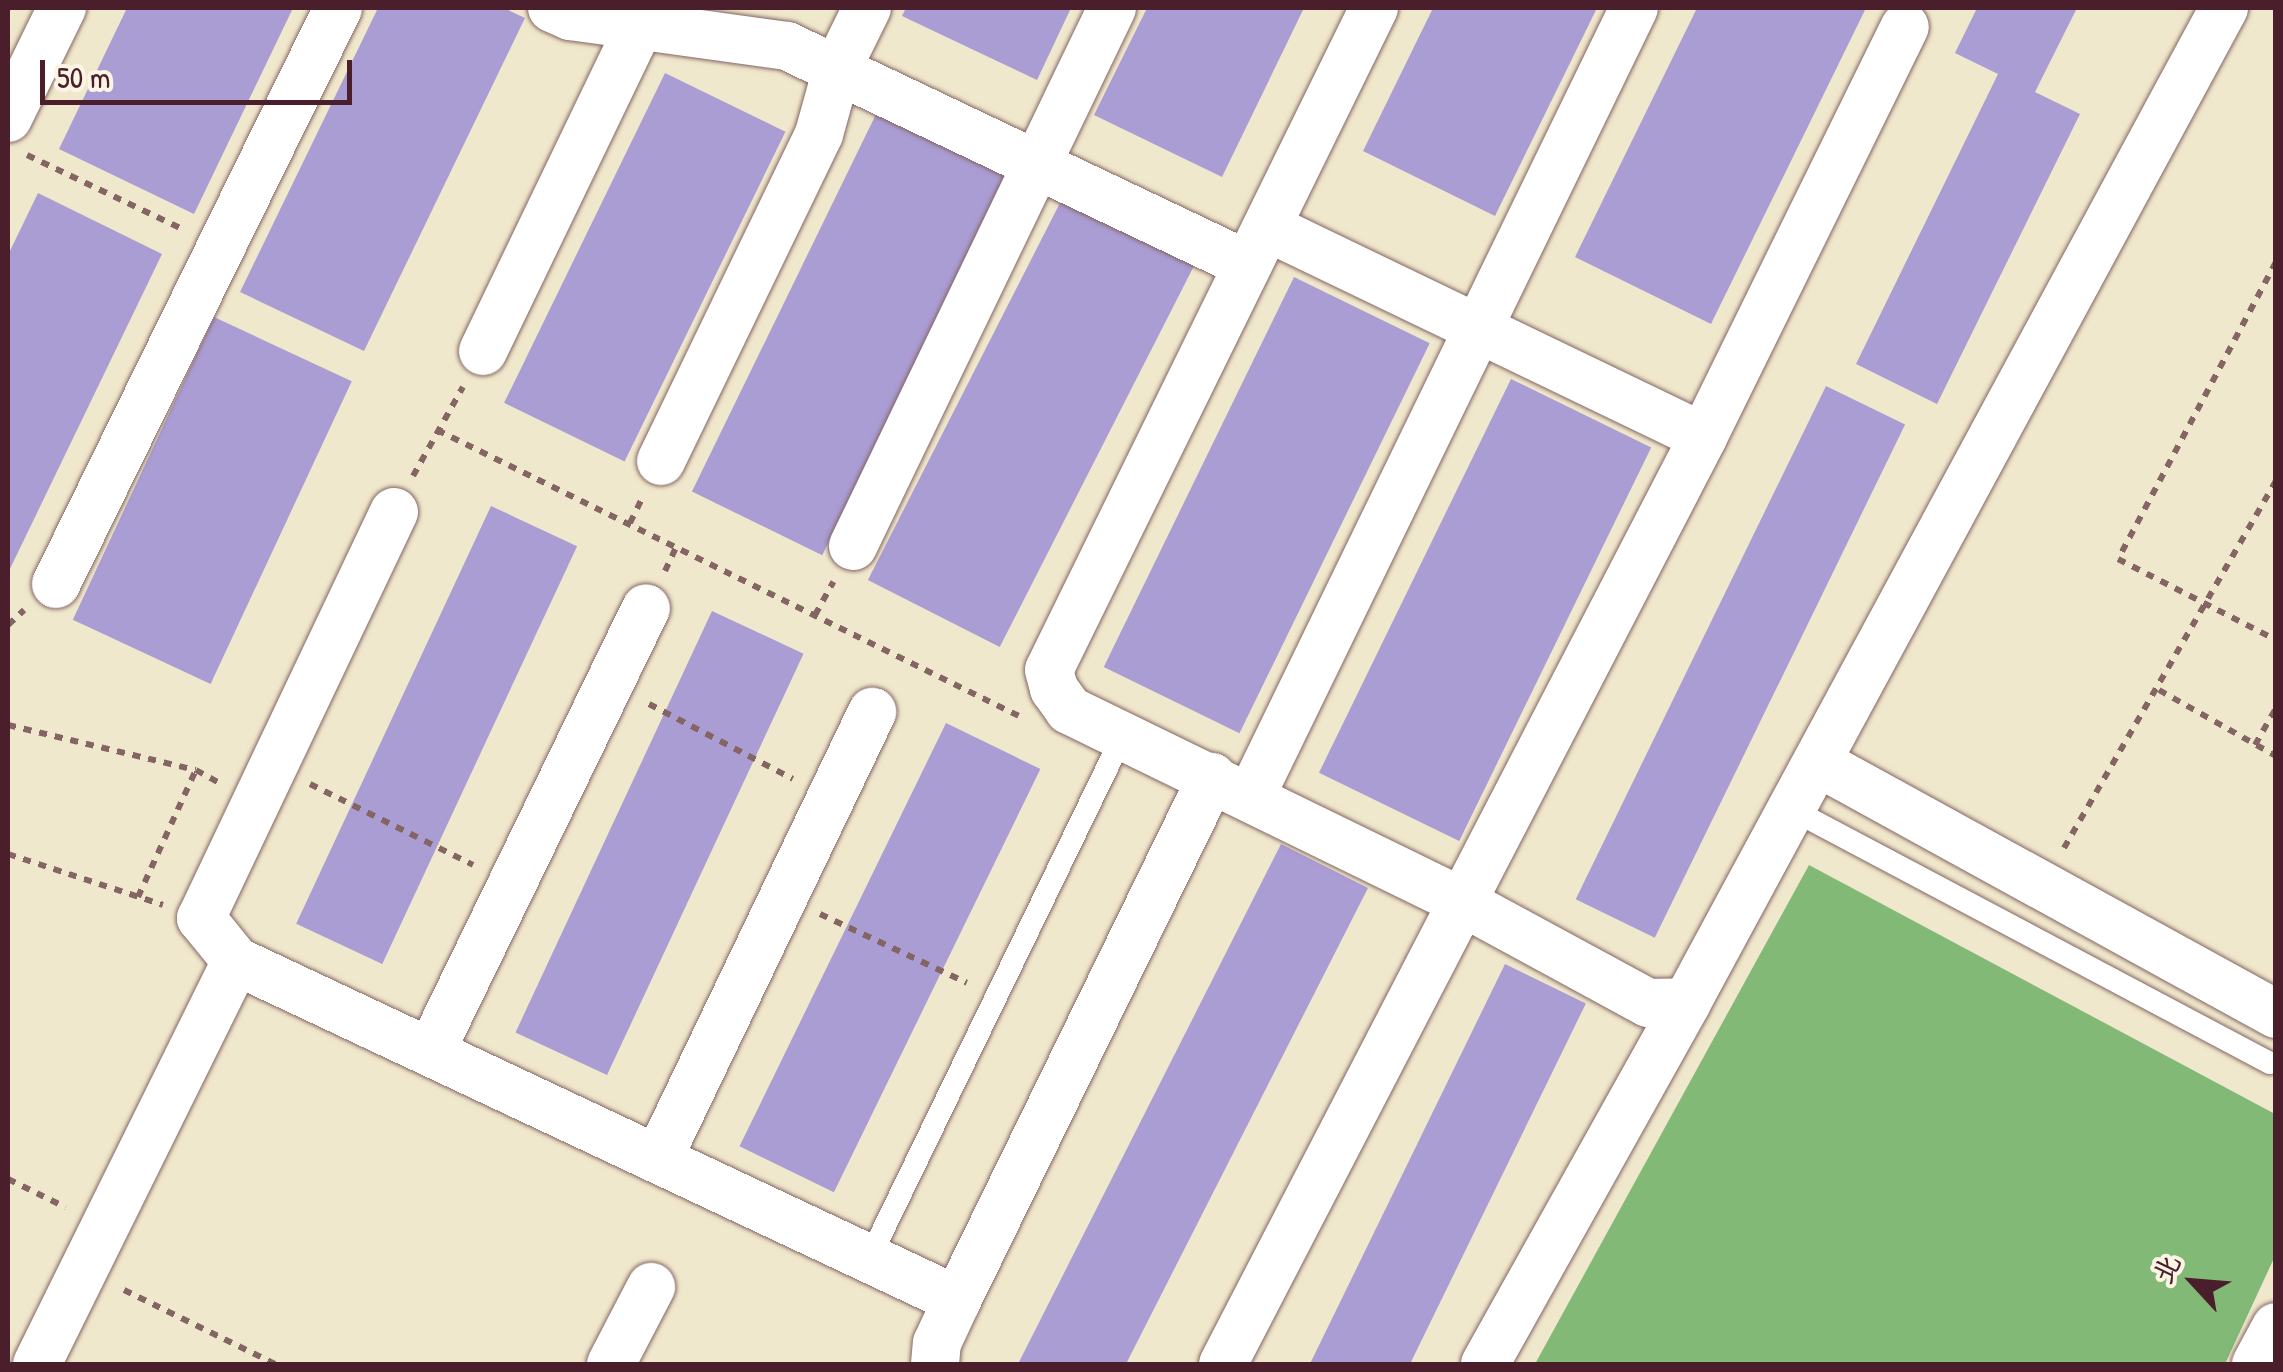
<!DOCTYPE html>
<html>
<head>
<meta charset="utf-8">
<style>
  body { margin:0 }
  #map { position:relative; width:2283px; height:1372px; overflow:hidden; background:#f0e8cc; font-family:"Patrick Hand","LXGW WenKai TC",sans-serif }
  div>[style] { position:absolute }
  .forest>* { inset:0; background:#82b976 }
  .building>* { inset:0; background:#aa9dd4; transform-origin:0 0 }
  .path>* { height:6px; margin-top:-3px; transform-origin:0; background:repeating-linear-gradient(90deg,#846563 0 8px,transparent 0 16px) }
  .roads { filter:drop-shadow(0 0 2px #846563) drop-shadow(0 0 2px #846563) }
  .service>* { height:22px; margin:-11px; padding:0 11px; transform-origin:11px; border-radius:11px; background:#fff }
  .minor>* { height:48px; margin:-24px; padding:0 24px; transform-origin:24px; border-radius:24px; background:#fff }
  span { translate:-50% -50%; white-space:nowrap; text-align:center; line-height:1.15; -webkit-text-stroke:8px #fcf5e5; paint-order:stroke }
  .frame { position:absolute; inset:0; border:10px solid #4a1f2b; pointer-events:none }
  .north { position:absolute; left:2143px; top:1232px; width:100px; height:100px; -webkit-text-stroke:8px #fcf5e5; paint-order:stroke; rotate:296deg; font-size:28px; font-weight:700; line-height:40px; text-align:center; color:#4a1f2b }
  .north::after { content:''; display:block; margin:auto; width:35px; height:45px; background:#4a1f2b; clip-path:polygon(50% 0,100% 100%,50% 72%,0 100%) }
  .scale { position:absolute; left:40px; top:60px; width:312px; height:45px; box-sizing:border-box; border:5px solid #4a1f2b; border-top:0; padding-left:12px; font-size:30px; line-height:35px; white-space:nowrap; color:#4a1f2b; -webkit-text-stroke:8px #fcf5e5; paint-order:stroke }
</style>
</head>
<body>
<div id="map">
  <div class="forest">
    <i style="clip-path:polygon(1809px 865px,2275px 1114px,2275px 1256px,2225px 1364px,1535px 1364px)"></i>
  </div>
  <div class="building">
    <i style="clip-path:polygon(127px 8px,293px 8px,194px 214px,59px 149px)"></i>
    <i style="clip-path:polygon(378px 8px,504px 8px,525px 18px,364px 351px,240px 292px)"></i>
    <i style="clip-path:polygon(906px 8px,1071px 8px,1037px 80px,902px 16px)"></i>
    <i style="clip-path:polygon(1147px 8px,1304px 8px,1222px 177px,1094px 115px)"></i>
    <i style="clip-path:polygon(1433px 8px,1597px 8px,1495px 216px,1363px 151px)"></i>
    <i style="clip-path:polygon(1697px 8px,1866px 8px,1711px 324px,1575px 257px)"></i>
    <i style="clip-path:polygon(1977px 8px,2077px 8px,2035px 92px,2080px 114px,1937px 404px,1856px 364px,1998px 74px,1955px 53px)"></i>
    <i style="left:665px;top:73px;width:134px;height:367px;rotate:26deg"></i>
    <i style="left:880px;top:106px;width:145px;height:429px;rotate:26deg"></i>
    <i style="clip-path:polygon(38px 193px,162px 254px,8px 573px,8px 255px)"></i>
    <i style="left:1064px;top:195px;width:148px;height:432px;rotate:27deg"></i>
    <i style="left:1294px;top:277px;width:151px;height:434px;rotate:26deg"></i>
    <i style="left:214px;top:317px;width:152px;height:334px;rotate:25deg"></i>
    <i style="left:1511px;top:379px;width:156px;height:438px;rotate:26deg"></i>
    <i style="left:1826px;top:386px;width:88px;height:571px;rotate:26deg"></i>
    <i style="left:491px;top:506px;width:95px;height:461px;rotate:25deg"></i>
    <i style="left:712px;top:611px;width:101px;height:465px;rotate:25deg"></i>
    <i style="left:946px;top:723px;width:105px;height:471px;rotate:26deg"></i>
    <i style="clip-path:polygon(1281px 844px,1368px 888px,1126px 1364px,1023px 1364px,1019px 1362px)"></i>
    <i style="left:1505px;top:964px;width:90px;height:446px;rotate:26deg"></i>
  </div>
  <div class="path">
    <i style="left:27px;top:155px;width:172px;rotate:25.5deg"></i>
    <i style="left:2276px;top:262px;width:336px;rotate:118deg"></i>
    <i style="left:2118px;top:559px;width:178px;rotate:27.1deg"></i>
    <i style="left:437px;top:430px;width:648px;rotate:26.17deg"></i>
    <i style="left:413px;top:476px;width:102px;rotate:-60.7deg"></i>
    <i style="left:630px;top:523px;width:28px;rotate:-64deg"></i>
    <i style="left:665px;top:571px;width:26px;rotate:-65deg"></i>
    <i style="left:815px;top:615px;width:38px;rotate:-61deg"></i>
    <i style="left:8px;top:625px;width:22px;rotate:-43deg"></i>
    <i style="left:2159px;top:690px;width:134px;rotate:29.4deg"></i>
    <i style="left:649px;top:704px;width:162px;rotate:27.5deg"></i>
    <i style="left:8px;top:725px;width:193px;rotate:13.5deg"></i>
    <i style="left:196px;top:770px;width:25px;rotate:29deg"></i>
    <i style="left:2255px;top:745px;width:43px;rotate:-60.4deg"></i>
    <i style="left:310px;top:784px;width:182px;rotate:26.4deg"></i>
    <i style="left:2064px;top:848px;width:424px;rotate:-60deg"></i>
    <i style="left:8px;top:854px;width:163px;rotate:18.2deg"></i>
    <i style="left:138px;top:897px;width:140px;rotate:-65.5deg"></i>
    <i style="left:820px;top:914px;width:162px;rotate:25.1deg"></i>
    <i style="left:8px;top:1179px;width:64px;rotate:26.2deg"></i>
    <i style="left:124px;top:1290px;width:168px;rotate:26.1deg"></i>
  </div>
  <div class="roads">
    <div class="service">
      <i style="left:1791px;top:809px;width:542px;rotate:27.94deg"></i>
      <i style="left:869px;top:1259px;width:582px;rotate:-64.14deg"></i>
    </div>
    <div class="minor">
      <i style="left:552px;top:8px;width:20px;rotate:24deg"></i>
      <i style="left:570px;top:16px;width:219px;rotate:7.9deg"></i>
      <i style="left:787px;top:46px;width:510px;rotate:25.41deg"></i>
      <i style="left:1374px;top:8px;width:737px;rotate:116.15deg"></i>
      <i style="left:1049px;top:670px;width:20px;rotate:75deg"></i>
      <i style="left:1054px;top:689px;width:26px;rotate:54deg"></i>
      <i style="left:1069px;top:710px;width:437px;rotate:26deg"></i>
      <i style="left:1462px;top:902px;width:212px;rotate:28.5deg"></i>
      <i style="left:1648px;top:1003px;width:39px;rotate:-1deg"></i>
      <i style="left:8px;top:118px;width:123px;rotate:-63.9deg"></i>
      <i style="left:1267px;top:227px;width:484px;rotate:25.7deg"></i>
      <i style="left:483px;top:351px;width:381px;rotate:-64.3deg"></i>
      <i style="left:661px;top:461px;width:363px;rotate:-64.2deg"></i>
      <i style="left:819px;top:134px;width:67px;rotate:-74.5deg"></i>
      <i style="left:837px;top:69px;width:68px;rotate:-63.8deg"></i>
      <i style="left:394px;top:512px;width:450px;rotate:115.4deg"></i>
      <i style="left:201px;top:918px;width:55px;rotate:50.9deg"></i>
      <i style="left:236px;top:961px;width:797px;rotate:25.18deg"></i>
      <i style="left:853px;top:546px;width:597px;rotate:-64.29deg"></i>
      <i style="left:56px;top:584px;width:641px;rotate:-63.91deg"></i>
      <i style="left:1817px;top:762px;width:524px;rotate:28.77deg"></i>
      <i style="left:1251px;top:796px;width:876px;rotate:-64.08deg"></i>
      <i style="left:431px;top:1051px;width:492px;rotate:-64.1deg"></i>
      <i style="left:658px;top:1159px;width:496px;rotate:-64.4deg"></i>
      <i style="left:37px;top:1364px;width:449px;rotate:-63.7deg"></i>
      <i style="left:611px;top:1364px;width:87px;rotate:-62.5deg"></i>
      <i style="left:935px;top:1364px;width:21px;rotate:-85deg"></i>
      <i style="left:937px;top:1343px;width:47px;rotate:-65.1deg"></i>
      <i style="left:957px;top:1300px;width:582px;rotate:-64.01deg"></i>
      <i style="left:1223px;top:1364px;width:1044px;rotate:-62.62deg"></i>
      <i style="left:1703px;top:437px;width:457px;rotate:-63.8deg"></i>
      <i style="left:1485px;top:1364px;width:415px;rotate:-60.8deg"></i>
      <i style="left:1687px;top:1002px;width:1130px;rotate:-61.62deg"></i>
      <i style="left:2256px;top:1364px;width:42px;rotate:-61.6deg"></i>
    </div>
  </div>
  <div class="frame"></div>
  <div class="north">北</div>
  <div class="scale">50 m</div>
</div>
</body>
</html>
